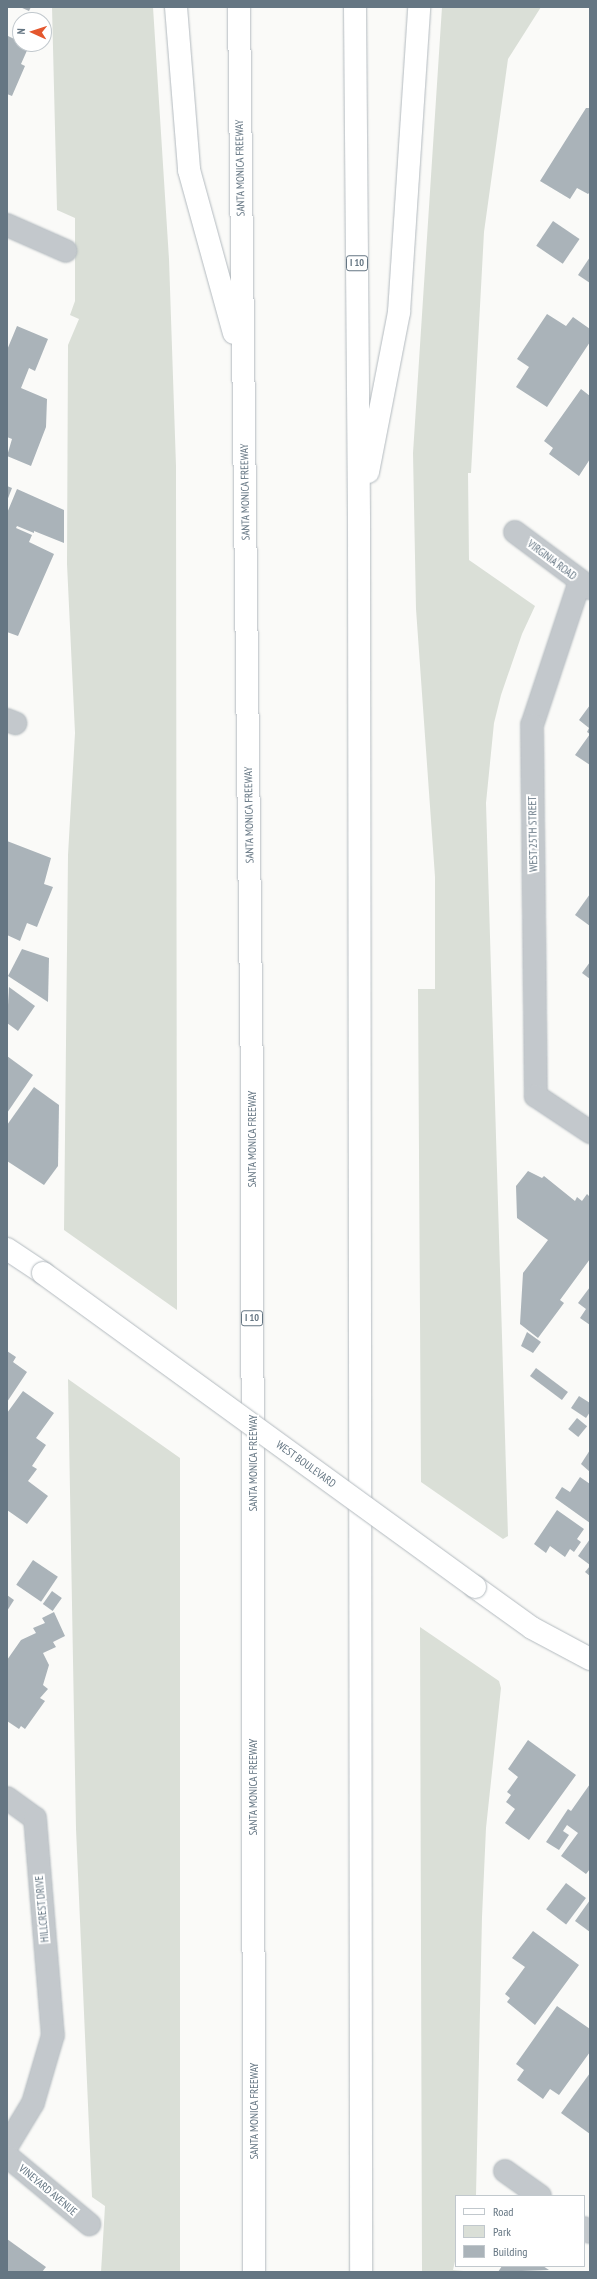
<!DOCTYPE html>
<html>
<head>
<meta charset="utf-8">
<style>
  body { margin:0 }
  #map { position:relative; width:597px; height:2279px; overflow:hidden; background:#fafaf8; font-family:"PT Sans Narrow",sans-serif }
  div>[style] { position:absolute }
  .green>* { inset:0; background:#dadfd7 }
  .building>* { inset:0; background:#aab3b9; transform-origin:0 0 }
  .roads { filter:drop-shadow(0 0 1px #b3babf) drop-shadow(0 0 1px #b3babf) }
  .street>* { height:22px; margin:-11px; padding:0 11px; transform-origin:11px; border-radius:11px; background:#c3c8cc }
  .secondary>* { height:22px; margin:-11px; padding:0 11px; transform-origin:11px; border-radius:11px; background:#fff }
  .highway>* { height:22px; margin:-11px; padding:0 11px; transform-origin:11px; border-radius:11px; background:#fff }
  .bridges { filter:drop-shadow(0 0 1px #b3babf) drop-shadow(0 0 1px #b3babf) }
  .secondary-bridge>* { height:22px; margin:-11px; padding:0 11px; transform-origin:11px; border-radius:11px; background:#fff }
  span { translate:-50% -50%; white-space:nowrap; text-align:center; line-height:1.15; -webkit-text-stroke:4px #fff; paint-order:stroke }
  .shield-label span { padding:1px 3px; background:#fff; border:1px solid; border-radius:3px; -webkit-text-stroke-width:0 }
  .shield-label { font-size:10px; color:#657683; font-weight:700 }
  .street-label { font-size:11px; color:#657683 }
  .frame { position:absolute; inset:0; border:8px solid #657683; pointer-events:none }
  .legend { position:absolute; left:455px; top:2195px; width:130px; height:72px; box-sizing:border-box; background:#fff; border:1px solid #c1c8cd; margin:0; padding:5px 7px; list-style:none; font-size:12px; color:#657683 }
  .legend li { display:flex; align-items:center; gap:8px; height:20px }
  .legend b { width:20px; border:1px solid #c1c8cd }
  .north { position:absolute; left:12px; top:12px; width:40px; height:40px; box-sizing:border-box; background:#fff; border:1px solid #c1c8cd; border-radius:50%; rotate:273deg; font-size:11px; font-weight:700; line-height:16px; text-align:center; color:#657683 }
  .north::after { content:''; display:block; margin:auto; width:14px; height:18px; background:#e4572e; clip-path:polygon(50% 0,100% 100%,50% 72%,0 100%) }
</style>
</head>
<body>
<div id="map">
  <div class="green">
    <i style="clip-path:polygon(52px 7px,153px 7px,169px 259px,176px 466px,177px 1310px,64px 1230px,68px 855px,75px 733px,67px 564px,68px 345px,79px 319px,70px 315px,75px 301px,75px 218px,57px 210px)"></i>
    <i style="clip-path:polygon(442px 7px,541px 7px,508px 59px,484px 232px,471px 473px,468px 473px,469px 560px,535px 606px,522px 634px,501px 695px,494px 723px,486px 803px,508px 1536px,503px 1539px,421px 1482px,418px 989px,435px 989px,435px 877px,416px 609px,413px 453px)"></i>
    <i style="clip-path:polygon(68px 1379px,180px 1458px,180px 2272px,101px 2272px,105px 2206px,92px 2197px,76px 1829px)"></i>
    <i style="clip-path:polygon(420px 1627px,499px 1681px,501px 1688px,486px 1828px,482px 1917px,476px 2196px,456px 2196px,456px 2257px,453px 2270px,474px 2272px,422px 2272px)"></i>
  </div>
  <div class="building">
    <i style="clip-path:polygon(20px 7px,31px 7px,29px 11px)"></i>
    <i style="clip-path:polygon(8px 36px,29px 46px,21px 64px,25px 66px,12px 96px,7px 94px)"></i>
    <i style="clip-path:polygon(586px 108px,590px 108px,590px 192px,588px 194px,577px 188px,570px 199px,540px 181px)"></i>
    <i style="left:553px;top:221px;width:32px;height:30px;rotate:34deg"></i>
    <i style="clip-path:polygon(590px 257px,590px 283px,578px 275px)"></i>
    <i style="clip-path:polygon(547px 314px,566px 326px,573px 317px,590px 329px,590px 342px,547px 407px,516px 387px,529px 367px,517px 359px)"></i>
    <i style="clip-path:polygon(17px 326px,48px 339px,35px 371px,29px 368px,21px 388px,47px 399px,46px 427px,31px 466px,7px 456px,12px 439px,7px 437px,7px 350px)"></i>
    <i style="clip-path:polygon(581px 389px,590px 396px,590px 459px,579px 476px,549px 454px,553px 448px,544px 441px)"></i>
    <i style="clip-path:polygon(7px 486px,12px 488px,7px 501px)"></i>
    <i style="clip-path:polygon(17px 489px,64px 510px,64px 543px,34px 531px,34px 533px,17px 526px,16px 528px,32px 535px,29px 542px,54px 554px,18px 636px,7px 632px,7px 513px)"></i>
    <i style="clip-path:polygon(590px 705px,590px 765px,575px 755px,590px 734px,587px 732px,589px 728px,579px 720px)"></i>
    <i style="clip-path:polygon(7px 841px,51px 858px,44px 884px,53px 887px,37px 927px,27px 923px,20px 941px,7px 935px)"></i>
    <i style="clip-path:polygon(590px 894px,590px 926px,575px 915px)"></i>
    <i style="clip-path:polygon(22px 949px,49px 958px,48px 1002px,8px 976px)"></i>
    <i style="clip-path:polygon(590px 962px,590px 979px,582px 973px)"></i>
    <i style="clip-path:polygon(9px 987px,35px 1006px,18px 1031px,7px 1023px)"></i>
    <i style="clip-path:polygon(7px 1056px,33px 1075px,7px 1113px)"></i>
    <i style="clip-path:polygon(34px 1087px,59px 1105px,58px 1166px,44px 1185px,7px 1161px,7px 1125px)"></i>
    <i style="clip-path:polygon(528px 1171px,542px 1178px,544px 1176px,575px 1201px,577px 1197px,582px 1201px,587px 1194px,590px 1197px,590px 1259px,560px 1300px,564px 1303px,538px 1338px,520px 1324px,523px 1273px,548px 1240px,517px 1218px,516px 1186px)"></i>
    <i style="clip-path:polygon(590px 1287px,590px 1325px,580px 1318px,586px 1309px,578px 1303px)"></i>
    <i style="clip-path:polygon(527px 1332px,541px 1342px,533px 1353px,521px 1346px)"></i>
    <i style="clip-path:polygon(7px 1351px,16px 1357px,13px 1362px,27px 1372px,7px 1402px)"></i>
    <i style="left:536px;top:1368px;width:40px;height:10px;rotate:37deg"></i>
    <i style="clip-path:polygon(23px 1391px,54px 1413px,36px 1438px,46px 1445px,32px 1466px,37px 1469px,28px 1481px,48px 1496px,27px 1524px,7px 1510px,7px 1413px)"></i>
    <i style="clip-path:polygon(579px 1396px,590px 1403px,590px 1412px,586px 1418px,571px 1408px)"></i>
    <i style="left:577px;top:1418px;width:13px;height:14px;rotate:39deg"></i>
    <i style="clip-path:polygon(590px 1450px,590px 1472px,581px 1464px)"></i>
    <i style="clip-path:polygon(580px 1477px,590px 1484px,590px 1523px,555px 1498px,562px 1487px,570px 1492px)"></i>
    <i style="clip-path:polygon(557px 1510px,584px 1529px,577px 1539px,581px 1542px,574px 1552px,570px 1549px,565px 1557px,550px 1546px,546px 1553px,534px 1544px)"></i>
    <i style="clip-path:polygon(590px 1539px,590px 1565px,578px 1556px)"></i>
    <i style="left:33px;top:1560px;width:30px;height:30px;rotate:34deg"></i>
    <i style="clip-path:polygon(590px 1566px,590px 1576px,585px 1572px)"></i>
    <i style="left:52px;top:1591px;width:12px;height:16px;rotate:35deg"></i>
    <i style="clip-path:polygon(7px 1595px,14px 1600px,7px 1611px)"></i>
    <i style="clip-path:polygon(54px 1612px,65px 1636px,53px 1642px,56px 1647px,43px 1653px,49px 1665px,43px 1685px,48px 1689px,40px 1698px,45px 1701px,25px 1729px,21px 1726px,19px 1729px,7px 1721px,7px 1660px,21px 1640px,36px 1633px,33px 1628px,45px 1623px,42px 1618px)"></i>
    <i style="clip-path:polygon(528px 1740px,576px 1775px,529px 1840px,505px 1823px,515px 1809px,506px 1802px,511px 1795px,507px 1792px,518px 1777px,508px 1769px)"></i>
    <i style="clip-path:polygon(590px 1784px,590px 1869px,586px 1874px,561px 1856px,578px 1833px,567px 1825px,563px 1831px,569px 1835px,559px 1850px,546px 1842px,568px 1809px,571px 1811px)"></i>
    <i style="left:566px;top:1883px;width:25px;height:33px;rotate:37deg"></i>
    <i style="clip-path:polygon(590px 1900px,590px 1932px,575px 1921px)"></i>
    <i style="clip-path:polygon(533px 1931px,579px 1965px,535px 2025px,507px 2002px,510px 1998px,505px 1994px,525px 1967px,512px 1958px)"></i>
    <i style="clip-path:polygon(557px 2006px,590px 2029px,590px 2052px,559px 2095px,550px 2089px,543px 2099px,517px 2080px,524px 2070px,516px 2064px)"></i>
    <i style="clip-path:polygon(590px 2073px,590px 2134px,561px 2113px)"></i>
    <i style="clip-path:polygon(7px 2239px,46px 2267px,42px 2272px,7px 2272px)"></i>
    <i style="clip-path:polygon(502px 2266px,543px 2266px,549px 2270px,498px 2272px)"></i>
  </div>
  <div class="roads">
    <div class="street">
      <i style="left:7px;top:225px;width:64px;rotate:23.8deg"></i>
      <i style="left:515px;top:532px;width:94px;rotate:36.7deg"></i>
      <i style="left:580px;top:581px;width:152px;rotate:108.4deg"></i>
      <i style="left:532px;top:725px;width:371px;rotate:89.4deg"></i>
      <i style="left:536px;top:1096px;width:65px;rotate:33.7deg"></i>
      <i style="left:7px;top:720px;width:9px;rotate:21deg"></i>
      <i style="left:7px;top:1798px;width:34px;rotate:36deg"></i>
      <i style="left:35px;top:1818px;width:218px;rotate:85.3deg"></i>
      <i style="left:53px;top:2035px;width:71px;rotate:106.4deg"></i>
      <i style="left:33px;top:2103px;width:50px;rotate:121.2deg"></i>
      <i style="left:7px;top:2156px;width:107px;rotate:39.7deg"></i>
      <i style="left:505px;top:2171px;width:43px;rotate:35.5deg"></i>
      <i style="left:584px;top:2228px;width:7px;rotate:34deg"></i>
    </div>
    <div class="secondary">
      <i style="left:7px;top:1249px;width:43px;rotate:33.7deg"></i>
      <i style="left:475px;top:1587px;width:70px;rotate:35.7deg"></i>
      <i style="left:532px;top:1628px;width:66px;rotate:28.1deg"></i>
    </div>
    <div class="highway">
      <i style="left:176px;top:7px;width:164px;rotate:85.4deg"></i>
      <i style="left:189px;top:170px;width:169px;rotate:74.6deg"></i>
      <i style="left:239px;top:7px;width:1076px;rotate:89.31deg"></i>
      <i style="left:252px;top:1083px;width:1189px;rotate:89.9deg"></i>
      <i style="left:355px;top:7px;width:511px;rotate:89.55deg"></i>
      <i style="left:359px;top:518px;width:1754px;rotate:89.93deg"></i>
      <i style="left:368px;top:472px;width:163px;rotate:-79deg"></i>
      <i style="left:399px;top:312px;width:306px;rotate:-86.2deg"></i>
    </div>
  </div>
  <div class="bridges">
    <div class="secondary-bridge">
      <i style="left:43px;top:1273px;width:534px;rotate:36.01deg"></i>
    </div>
  </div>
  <div class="shield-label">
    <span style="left:357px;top:263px">I 10</span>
    <span style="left:252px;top:1318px">I 10</span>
  </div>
  <div class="street-label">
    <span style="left:240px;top:168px;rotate:-91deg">SANTA MONICA FREEWAY</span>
    <span style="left:245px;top:492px;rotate:-91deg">SANTA MONICA FREEWAY</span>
    <span style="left:552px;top:560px;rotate:37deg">VIRGINIA ROAD</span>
    <span style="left:249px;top:815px;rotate:-91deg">SANTA MONICA FREEWAY</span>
    <span style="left:533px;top:834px;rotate:-91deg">WEST 25TH STREET</span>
    <span style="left:252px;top:1139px;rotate:-90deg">SANTA MONICA FREEWAY</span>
    <span style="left:253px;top:1463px;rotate:-90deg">SANTA MONICA FREEWAY</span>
    <span style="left:306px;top:1464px;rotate:36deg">WEST BOULEVARD</span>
    <span style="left:253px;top:1787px;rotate:-90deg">SANTA MONICA FREEWAY</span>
    <span style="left:42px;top:1909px;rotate:-95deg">HILLCREST DRIVE</span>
    <span style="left:254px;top:2111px;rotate:-90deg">SANTA MONICA FREEWAY</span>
    <span style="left:48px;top:2190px;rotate:40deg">VINEYARD AVENUE</span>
  </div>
  <div class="frame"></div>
  <ul class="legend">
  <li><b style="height:5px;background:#fff"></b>Road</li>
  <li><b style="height:11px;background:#dadfd7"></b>Park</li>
  <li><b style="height:11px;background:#aab3b9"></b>Building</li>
  </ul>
  <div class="north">N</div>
</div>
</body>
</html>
